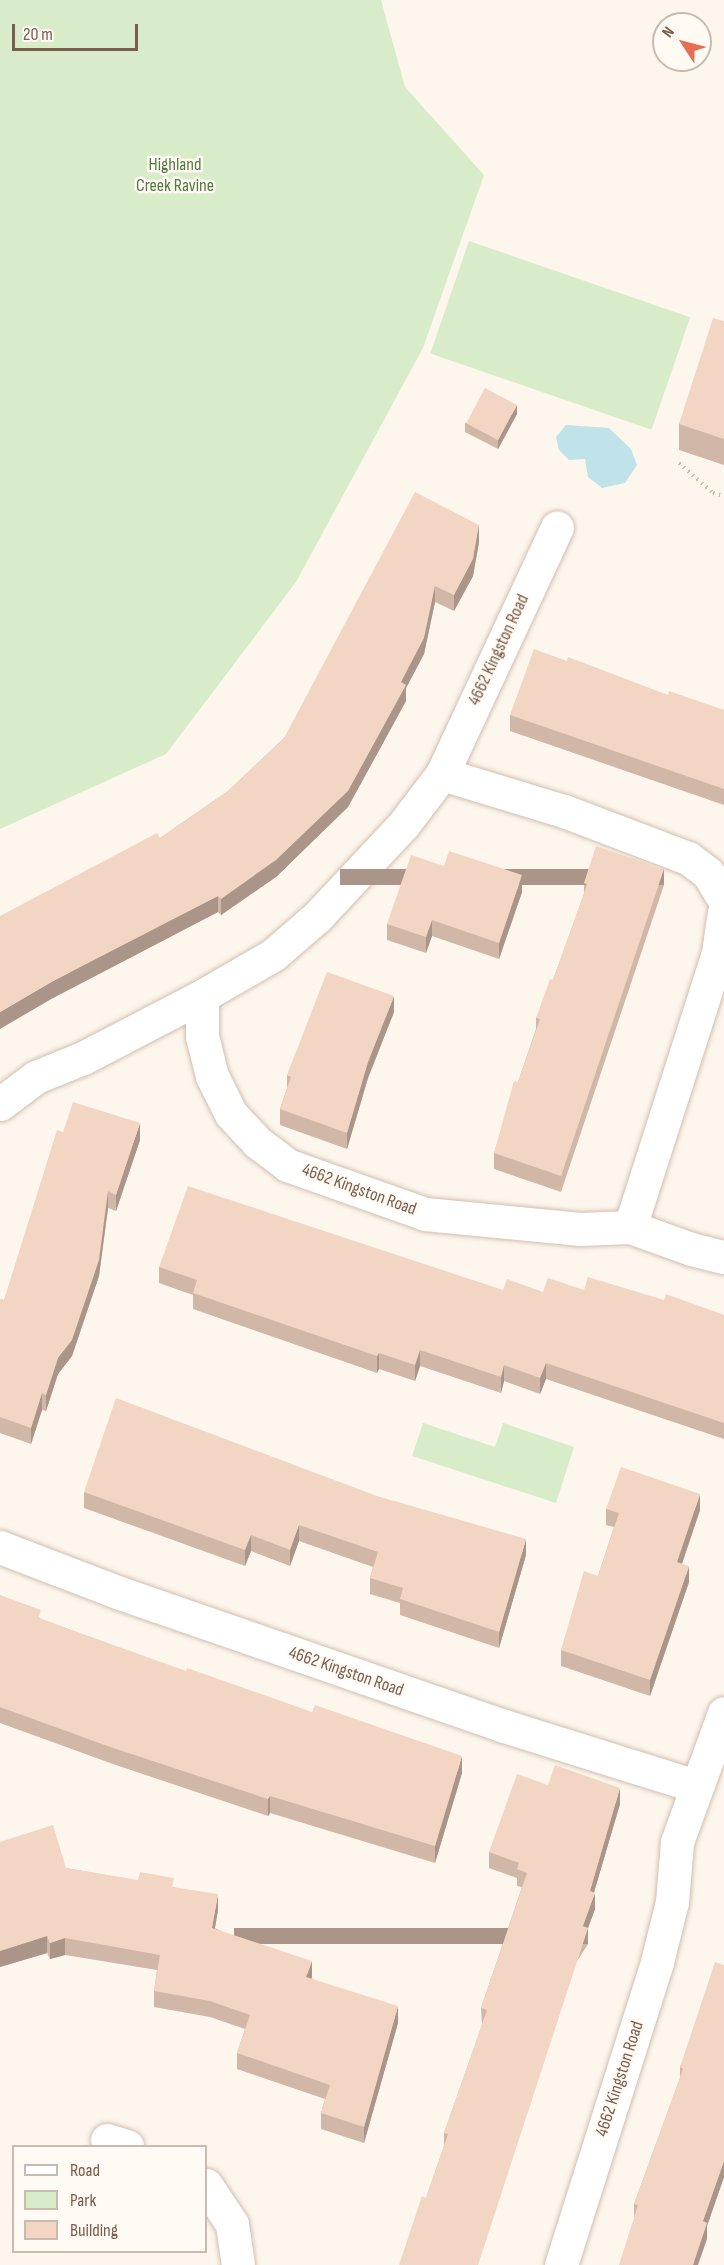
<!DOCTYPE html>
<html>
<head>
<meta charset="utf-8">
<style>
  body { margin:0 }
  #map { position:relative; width:724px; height:2265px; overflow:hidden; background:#fdf6ec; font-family:"Sofia Sans Condensed",sans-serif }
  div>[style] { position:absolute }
  .green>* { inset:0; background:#d8ecc9; transform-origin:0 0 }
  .water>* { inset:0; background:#bfe3e8 }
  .path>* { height:4px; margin-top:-2px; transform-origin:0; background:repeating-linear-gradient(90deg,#d9b8a5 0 1.5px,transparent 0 6px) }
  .roads { filter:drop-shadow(0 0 2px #d1beb0) drop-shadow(0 0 2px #d1beb0) }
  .minor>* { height:33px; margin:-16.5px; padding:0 16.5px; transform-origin:16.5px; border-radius:16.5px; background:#fff }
  .wall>* { inset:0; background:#d1b7a8 }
  .shaded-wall>* { inset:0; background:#aa9588; transform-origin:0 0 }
  .building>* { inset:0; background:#f3d5c3; transform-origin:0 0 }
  span { translate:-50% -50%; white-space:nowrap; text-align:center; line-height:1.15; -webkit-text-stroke:5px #fffaf3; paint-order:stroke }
  .park-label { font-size:18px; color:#537a41 }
  .street-label { font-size:18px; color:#7a5c4d }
  .legend { position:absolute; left:12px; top:2145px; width:195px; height:108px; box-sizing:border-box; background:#fffaf3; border:2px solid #cabbb1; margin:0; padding:8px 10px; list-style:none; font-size:18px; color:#7a5c4d }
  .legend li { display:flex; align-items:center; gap:12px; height:30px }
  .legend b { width:30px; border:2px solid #cabbb1 }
  .north { position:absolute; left:652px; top:12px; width:60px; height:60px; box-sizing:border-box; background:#fffaf3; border:2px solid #cabbb1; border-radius:50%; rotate:306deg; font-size:16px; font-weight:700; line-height:24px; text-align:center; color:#7a5c4d }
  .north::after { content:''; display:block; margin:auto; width:21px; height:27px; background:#e76f51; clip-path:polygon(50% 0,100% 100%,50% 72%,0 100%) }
  .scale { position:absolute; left:12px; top:24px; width:126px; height:27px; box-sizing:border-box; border:3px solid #7a5c4d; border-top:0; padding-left:8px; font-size:18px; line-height:21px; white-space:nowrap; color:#7a5c4d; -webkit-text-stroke:4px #fffaf3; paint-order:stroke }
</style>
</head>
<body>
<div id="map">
  <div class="green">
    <i style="clip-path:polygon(0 0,381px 0,405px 87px,484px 175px,423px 348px,296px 582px,166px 754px,0 829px)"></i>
    <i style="left:469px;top:241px;width:234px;height:119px;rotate:19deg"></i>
    <i style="clip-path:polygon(423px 1423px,495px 1447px,503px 1423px,574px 1447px,556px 1503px,412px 1456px)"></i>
  </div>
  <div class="water">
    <i style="clip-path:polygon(566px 425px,609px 428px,631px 449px,637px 465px,625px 483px,602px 488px,588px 477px,585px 459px,569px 460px,559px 450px,556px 437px)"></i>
  </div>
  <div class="path">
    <i style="left:679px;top:463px;width:45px;rotate:41.4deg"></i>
    <i style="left:713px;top:493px;width:11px;rotate:15deg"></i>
  </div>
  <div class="roads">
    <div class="minor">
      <i style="left:442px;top:774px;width:272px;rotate:-65deg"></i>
      <i style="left:202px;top:996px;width:40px;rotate:90deg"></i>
      <i style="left:202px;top:1036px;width:41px;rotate:76deg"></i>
      <i style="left:212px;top:1076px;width:42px;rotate:63.4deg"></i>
      <i style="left:231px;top:1114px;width:38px;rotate:47deg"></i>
      <i style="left:257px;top:1142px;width:38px;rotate:37deg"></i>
      <i style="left:287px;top:1165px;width:146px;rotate:19.5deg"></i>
      <i style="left:425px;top:1214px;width:156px;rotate:5.5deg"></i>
      <i style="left:580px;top:1229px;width:50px;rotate:-2.3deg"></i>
      <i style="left:630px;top:1227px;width:65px;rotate:19.8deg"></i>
      <i style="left:691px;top:1249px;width:34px;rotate:14deg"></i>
      <i style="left:0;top:1104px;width:45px;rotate:-36.9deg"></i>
      <i style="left:36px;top:1077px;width:51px;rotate:-22deg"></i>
      <i style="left:83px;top:1058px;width:134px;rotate:-27.5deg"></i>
      <i style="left:202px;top:996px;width:82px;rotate:-30deg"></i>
      <i style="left:273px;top:955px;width:58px;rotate:-40.8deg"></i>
      <i style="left:317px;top:917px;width:127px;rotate:-46.9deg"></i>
      <i style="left:404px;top:824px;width:63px;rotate:-52.8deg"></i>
      <i style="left:442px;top:774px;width:127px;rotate:16.9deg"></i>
      <i style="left:564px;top:811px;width:133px;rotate:20.8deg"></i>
      <i style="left:688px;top:858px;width:25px;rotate:37deg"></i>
      <i style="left:708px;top:873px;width:31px;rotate:59deg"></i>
      <i style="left:630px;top:1227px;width:288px;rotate:-72.2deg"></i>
      <i style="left:718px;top:953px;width:41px;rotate:-81.7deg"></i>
      <i style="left:0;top:1547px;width:129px;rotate:21deg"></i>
      <i style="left:120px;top:1593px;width:406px;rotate:19.1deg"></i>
      <i style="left:504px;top:1726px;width:201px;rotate:17.4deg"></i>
      <i style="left:107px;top:2140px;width:21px;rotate:17deg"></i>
      <i style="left:206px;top:2185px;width:47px;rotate:56.3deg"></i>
      <i style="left:232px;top:2224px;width:41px;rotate:81.7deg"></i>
      <i style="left:561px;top:2265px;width:318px;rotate:-72.4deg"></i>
      <i style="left:657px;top:1962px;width:62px;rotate:-76deg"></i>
      <i style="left:672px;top:1902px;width:60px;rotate:-85.2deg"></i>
      <i style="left:677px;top:1842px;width:137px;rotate:-70deg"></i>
    </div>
  </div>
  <div class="wall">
    <i style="clip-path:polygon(724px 321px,724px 465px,679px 450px,679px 424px)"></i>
    <i style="clip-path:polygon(517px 414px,498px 449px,465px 432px,465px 423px)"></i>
    <i style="clip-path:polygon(479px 542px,473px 576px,454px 611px,435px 602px,424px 654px,406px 688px,406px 701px,348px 807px,276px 877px,221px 915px,218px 912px,53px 998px,160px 838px,228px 791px,284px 738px)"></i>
    <i style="clip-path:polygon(668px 695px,724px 710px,724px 805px,510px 731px,510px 715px)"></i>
    <i style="clip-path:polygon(444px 866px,522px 892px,499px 959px,432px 936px,426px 953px,387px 940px,387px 924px)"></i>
    <i style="clip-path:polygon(584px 883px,664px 885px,561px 1192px,494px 1169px,494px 1153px,536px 1029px,536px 1018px,553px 980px,584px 894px)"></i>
    <i style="clip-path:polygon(394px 1012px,368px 1078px,347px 1149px,280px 1125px,280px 1109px,287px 1088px,287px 1075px)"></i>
    <i style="clip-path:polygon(63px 1132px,140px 1140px,116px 1211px,108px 1208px,99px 1276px,72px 1356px,58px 1374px,46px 1411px,42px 1410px,31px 1444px,0 1433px,0 1299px,4px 1300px)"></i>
    <i style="clip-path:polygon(159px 1267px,503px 1290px,543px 1292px,584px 1290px,664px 1300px,724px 1315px,724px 1439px,546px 1379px,540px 1394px,504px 1381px,501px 1393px,420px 1366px,415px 1381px,379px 1369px,377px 1373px,193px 1309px,193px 1295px,159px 1283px)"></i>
    <i style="clip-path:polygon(84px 1492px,526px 1555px,499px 1648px,400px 1615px,400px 1603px,370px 1594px,370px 1578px,373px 1567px,299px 1541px,290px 1566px,251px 1551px,245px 1566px,84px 1508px)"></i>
    <i style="clip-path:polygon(606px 1509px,700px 1510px,682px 1564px,689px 1582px,650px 1696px,561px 1666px,561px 1650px,598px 1576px,614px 1527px,606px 1525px)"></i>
    <i style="clip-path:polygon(0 1595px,41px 1619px,462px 1773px,435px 1863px,270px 1813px,268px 1816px,113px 1764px,0 1723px)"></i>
    <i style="clip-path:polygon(548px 1785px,620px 1804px,594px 1892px,595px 1909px,588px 1927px,588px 1944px,426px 2198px,444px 2146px,444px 2133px,482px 2025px,481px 2008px,522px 1887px,517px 1886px,517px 1878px,489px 1868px,489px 1852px)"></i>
    <i style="clip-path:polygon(0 1842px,66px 1868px,174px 1887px,218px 1910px,215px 1928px,312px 1977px,311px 1978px,398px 2023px,364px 2143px,321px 2129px,321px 2113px,325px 2099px,237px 2069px,237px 2053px,245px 2029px,210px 2017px,154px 2007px,154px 1991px,157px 1970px,65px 1955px,50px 1959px,47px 1953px,0 1967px)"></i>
    <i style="clip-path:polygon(724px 1965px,724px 2177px,707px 2226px,707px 2239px,634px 2217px,634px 2204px,680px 2078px,680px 2067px)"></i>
  </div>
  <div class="shaded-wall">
    <i style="clip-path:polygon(517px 405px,517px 414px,498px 449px,498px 440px)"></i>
    <i style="clip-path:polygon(479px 525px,479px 542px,473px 576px,454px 611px,454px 595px)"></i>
    <i style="clip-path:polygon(435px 586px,435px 602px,424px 654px,406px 688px,406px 701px,348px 807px,276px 877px,221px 915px,221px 899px,401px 682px)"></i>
    <i style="left:664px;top:869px;width:16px;height:324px;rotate:90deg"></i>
    <i style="clip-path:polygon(522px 875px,522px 892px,499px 959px,499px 943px)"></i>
    <i style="clip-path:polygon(218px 896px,218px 912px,53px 998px,0 1029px,0 1012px,53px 981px)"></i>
    <i style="clip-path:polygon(432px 920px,432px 936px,426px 953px,426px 937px)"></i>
    <i style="clip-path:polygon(394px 996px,394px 1012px,368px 1078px,347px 1149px,347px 1133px,368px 1062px)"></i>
    <i style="clip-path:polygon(140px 1123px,140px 1140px,116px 1211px,116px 1195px)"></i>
    <i style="clip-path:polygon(108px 1191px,108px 1208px,99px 1276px,72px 1356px,58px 1374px,46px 1411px,46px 1395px)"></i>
    <i style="clip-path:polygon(420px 1350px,420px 1366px,415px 1381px,415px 1365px)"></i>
    <i style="clip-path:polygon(379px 1353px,379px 1369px,377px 1373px,377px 1356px)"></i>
    <i style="clip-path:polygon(546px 1363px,546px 1379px,540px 1394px,540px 1378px)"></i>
    <i style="clip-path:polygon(504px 1365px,504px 1381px,501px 1393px,501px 1377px)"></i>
    <i style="clip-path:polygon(42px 1393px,42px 1410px,31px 1444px,31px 1428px)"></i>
    <i style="clip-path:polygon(700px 1494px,700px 1510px,677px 1578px,677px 1562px)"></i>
    <i style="clip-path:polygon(299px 1525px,299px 1541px,290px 1566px,290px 1550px)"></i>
    <i style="clip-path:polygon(251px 1535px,251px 1551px,245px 1566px,245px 1550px)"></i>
    <i style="clip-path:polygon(526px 1539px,526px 1555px,499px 1648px,499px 1632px)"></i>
    <i style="clip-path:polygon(689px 1566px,689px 1582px,650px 1696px,650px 1680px)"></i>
    <i style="clip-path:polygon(462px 1756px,462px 1773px,435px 1863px,435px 1846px)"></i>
    <i style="clip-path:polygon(620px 1788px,620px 1804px,590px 1906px,595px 1893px,595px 1909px,583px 1942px,583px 1926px,590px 1891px)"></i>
    <i style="clip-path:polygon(270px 1796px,270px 1813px,268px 1816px,268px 1799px)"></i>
    <i style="clip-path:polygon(218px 1894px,218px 1910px,212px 1944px,212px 1928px)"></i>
    <i style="left:588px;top:1928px;width:16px;height:354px;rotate:90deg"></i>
    <i style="clip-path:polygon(47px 1936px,47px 1953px,0 1967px,0 1951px)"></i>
    <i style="clip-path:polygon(65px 1938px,65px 1955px,50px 1959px,50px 1943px)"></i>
    <i style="clip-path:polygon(312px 1961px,312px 1977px,306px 1993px,306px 1977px)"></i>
    <i style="clip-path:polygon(398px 2006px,398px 2023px,364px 2143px,364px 2127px)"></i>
    <i style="clip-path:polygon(724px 2161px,724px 2177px,707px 2226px,707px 2239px,698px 2265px,693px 2265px,703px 2221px)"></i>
  </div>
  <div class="building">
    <i style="clip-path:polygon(713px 318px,724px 321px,724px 439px,679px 424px)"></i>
    <i style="left:485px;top:388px;width:36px;height:40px;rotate:28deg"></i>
    <i style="clip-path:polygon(415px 492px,479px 525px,473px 559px,454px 595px,435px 586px,424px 638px,401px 682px,406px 685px,348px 791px,276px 860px,221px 899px,218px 896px,53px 981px,0 1012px,0 916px,157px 833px,160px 838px,228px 791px,284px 738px)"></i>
    <i style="clip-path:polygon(534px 649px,567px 661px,568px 657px,668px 695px,669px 691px,724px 710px,724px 789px,510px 715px)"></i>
    <i style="clip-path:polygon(596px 846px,664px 869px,561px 1176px,494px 1153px,514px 1081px,518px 1082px,540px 1019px,536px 1018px,550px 979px,553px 980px,587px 885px,584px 883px)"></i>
    <i style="clip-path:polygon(449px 851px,522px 875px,499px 943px,432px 920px,426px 937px,387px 924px,411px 855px,444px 866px)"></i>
    <i style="clip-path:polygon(327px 972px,394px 996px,368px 1062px,347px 1133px,280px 1109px,291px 1077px,287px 1075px)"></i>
    <i style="clip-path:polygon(73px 1102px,140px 1123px,116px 1195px,108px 1191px,99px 1260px,72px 1340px,58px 1358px,46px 1395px,42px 1393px,31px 1428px,0 1417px,0 1299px,4px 1300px,57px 1130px,63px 1132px)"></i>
    <i style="clip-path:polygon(188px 1186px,503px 1290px,507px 1279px,543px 1292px,548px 1278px,584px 1290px,588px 1277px,664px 1300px,666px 1294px,724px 1315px,724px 1423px,546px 1363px,540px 1378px,504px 1365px,501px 1377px,420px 1350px,415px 1365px,379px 1353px,377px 1356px,193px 1293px,197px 1280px,159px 1267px)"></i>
    <i style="clip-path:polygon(116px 1398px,377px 1496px,526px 1539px,499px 1632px,400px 1599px,403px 1588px,370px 1578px,378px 1552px,299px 1525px,290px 1550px,251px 1535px,245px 1550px,84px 1492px)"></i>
    <i style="clip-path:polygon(621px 1467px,700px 1494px,677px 1562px,689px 1566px,650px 1680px,561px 1650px,584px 1571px,598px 1576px,619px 1513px,606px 1509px)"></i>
    <i style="clip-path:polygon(0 1595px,41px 1610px,38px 1618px,186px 1671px,187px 1668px,312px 1712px,315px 1705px,462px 1756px,435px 1846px,270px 1796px,268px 1799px,113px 1748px,0 1707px)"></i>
    <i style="clip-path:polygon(555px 1765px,620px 1788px,590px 1891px,595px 1893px,583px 1926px,588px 1928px,478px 2265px,399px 2265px,422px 2196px,426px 2198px,448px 2134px,444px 2133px,487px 2010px,481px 2008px,527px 1873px,517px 1869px,519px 1863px,489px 1852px,517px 1774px,548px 1785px)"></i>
    <i style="clip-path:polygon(53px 1825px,66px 1868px,138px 1880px,140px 1872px,174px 1878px,172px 1887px,218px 1894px,212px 1928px,312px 1961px,306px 1977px,398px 2006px,364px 2127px,321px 2113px,330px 2085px,237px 2053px,250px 2015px,210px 2001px,154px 1991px,160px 1955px,65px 1938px,50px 1943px,47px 1936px,0 1951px,0 1842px)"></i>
    <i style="clip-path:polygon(715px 1962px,724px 1965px,724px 2161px,703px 2221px,707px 2223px,693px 2265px,619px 2265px,638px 2205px,634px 2204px,683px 2069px,680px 2067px)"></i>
  </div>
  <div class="park-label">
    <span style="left:175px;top:176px">Highland<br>Creek Ravine</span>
  </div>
  <div class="street-label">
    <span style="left:499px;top:650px;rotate:-65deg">4662 Kingston Road</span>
    <span style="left:359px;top:1190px;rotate:20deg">4662 Kingston Road</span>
    <span style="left:346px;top:1672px;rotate:19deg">4662 Kingston Road</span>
    <span style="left:620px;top:2079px;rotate:-72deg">4662 Kingston Road</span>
  </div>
  <ul class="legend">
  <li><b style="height:8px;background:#fff"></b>Road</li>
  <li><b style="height:16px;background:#d8ecc9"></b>Park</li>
  <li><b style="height:16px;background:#f3d5c3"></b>Building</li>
  </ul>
  <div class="north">N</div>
  <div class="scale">20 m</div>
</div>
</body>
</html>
